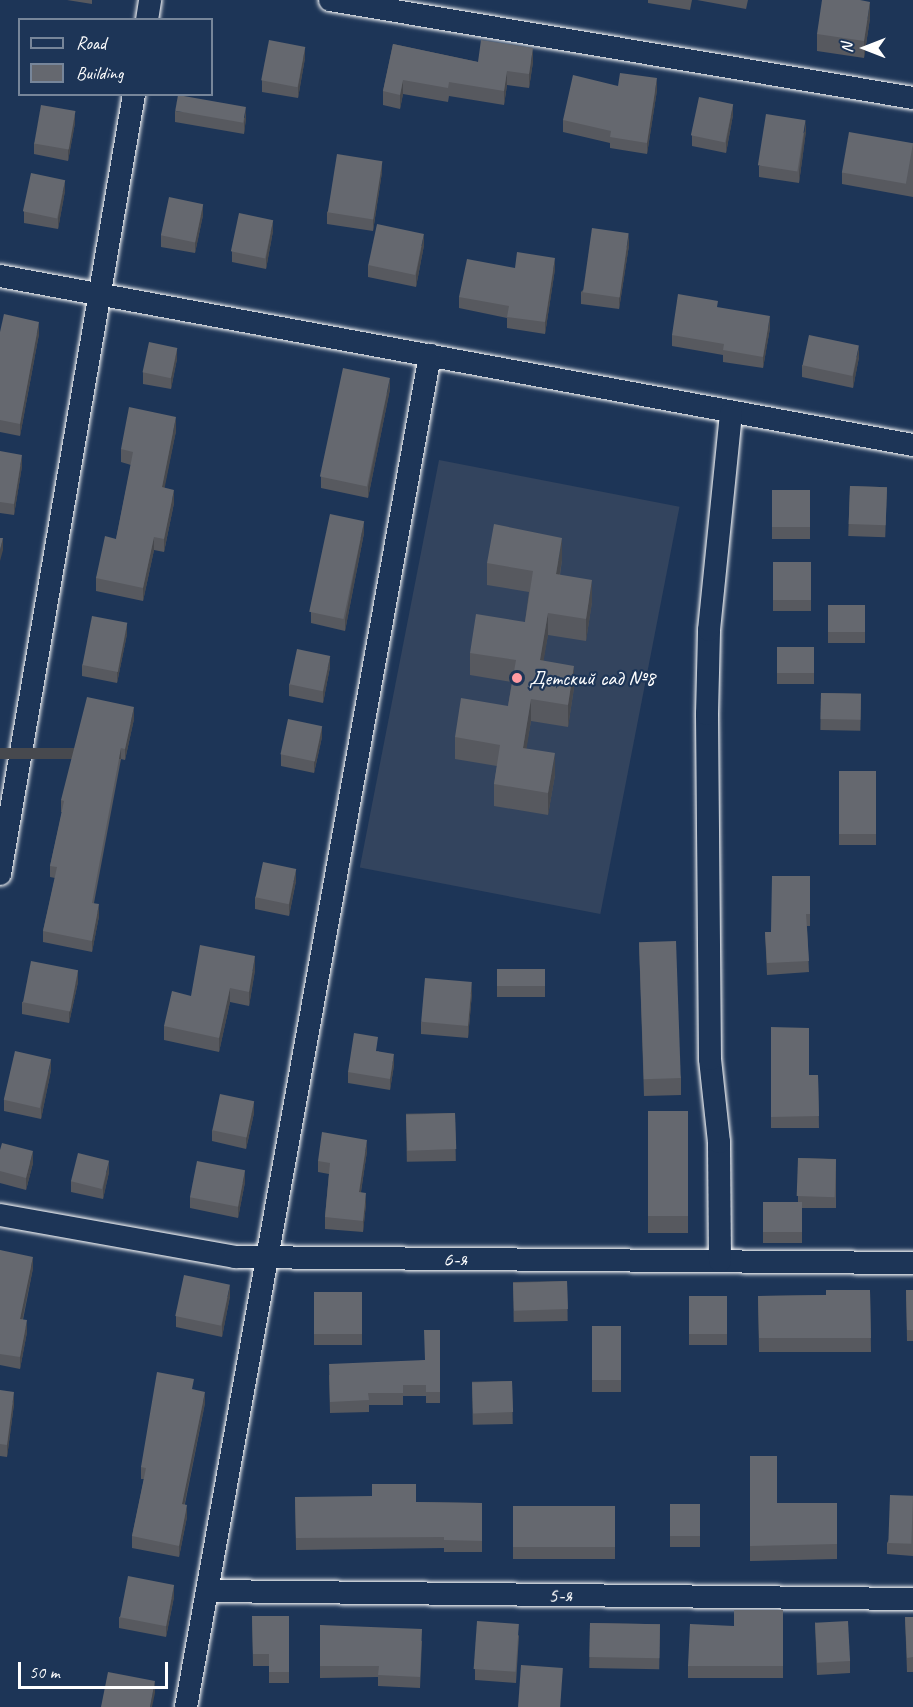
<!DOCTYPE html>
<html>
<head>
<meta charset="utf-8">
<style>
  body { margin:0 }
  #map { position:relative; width:913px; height:1707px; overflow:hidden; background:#1d3557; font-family:Caveat,sans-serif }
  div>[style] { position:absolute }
  .built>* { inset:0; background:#33445e; transform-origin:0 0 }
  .roads { filter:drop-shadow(0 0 2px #fff) drop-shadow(0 0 2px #fff) }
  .minor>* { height:22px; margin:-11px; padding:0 11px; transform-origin:11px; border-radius:11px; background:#1d3557 }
  .wall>* { inset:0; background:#57595f; transform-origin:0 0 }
  .shaded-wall>* { inset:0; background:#47494e; transform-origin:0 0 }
  .building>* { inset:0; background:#65686f; transform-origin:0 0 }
  .dots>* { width:16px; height:16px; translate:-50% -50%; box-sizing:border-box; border:3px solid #1d3557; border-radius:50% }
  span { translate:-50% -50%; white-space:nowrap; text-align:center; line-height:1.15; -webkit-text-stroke:4.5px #1d3557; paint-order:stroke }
  .poi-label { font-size:21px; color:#fff }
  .left { translate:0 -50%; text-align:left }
  .street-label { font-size:21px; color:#fff }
  .legend { position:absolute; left:18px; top:18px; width:195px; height:78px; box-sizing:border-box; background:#1d3557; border:2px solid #77869a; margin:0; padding:8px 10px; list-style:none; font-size:18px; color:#fff }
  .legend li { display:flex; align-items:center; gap:12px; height:30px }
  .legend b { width:30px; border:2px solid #77869a }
  .north { position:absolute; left:835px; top:18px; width:60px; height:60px; -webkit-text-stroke:4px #1d3557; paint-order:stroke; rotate:270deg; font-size:16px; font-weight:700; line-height:24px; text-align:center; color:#fff }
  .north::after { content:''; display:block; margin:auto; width:21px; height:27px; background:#fff; clip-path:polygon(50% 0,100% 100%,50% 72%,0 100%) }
  .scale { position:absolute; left:18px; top:1662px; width:150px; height:27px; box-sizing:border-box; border:3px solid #fff; border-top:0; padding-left:8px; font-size:18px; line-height:21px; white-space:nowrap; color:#fff; -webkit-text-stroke:4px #1d3557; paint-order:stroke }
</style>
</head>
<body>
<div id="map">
  <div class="built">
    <i style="left:439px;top:460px;width:245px;height:415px;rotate:11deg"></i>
  </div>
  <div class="roads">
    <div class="minor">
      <i style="left:330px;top:0;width:591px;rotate:9.54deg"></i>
      <i style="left:147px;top:20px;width:20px;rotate:-81deg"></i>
      <i style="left:0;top:276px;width:929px;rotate:10.49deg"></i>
      <i style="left:0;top:874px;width:791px;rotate:-80.25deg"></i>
      <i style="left:0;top:1215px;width:239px;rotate:10.1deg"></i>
      <i style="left:235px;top:1257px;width:678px;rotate:0.51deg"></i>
      <i style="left:720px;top:1261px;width:119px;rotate:-90.5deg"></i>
      <i style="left:719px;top:1142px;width:83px;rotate:-96.2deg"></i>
      <i style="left:710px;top:1059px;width:345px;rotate:-90.5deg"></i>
      <i style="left:707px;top:714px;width:84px;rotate:-88.6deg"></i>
      <i style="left:709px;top:630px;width:218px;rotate:-84.2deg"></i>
      <i style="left:207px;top:1591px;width:706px;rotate:0.65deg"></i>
      <i style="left:186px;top:1707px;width:1374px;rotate:-79.77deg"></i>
    </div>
  </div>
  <div class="wall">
    <i style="clip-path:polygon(67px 0,92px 0,92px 4px)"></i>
    <i style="clip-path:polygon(648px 0,692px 0,690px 10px,648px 3px)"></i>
    <i style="clip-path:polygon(697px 0,748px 0,746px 9px)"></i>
    <i style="clip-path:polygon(870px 18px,864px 58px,817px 51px,817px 34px)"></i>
    <i style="clip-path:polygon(393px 44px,478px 62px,533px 62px,529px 88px,507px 85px,504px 105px,449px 96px,448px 102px,403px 94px,400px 109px,383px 105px,383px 91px)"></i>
    <i style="clip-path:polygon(305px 58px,298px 98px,262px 92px,262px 80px)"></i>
    <i style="clip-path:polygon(618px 86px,657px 90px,647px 154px,610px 148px,610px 143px,563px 132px,563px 120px)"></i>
    <i style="clip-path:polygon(175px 111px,246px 118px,244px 134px,175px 122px)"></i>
    <i style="clip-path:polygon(733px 115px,726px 153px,692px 146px,692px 135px)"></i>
    <i style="clip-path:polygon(75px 123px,68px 161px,34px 154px,34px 143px)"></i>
    <i style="clip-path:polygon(806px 131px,799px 183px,759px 177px,759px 166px)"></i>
    <i style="clip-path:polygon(913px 143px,913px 197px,842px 184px,842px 172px)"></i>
    <i style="clip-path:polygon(382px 172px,373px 231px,327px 224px,327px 212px)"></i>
    <i style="clip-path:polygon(65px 191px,58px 229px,24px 223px,24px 211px)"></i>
    <i style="clip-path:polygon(203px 215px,195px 253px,161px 247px,161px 235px)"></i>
    <i style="clip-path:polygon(273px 231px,266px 269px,232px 262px,232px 251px)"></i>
    <i style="clip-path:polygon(424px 245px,416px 287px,368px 277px,368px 265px)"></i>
    <i style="clip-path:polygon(629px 245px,619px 309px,581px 304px,581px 292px)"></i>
    <i style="clip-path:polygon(555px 269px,545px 334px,507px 328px,507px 318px,459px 308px,459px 297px)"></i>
    <i style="clip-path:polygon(718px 308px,770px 328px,763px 368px,723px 362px,723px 355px,672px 346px,672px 335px)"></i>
    <i style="clip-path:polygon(0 332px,39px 334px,20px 436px,0 432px)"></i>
    <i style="clip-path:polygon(859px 357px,853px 388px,802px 377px,802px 365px)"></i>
    <i style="clip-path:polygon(177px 359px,171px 389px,143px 384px,143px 372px)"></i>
    <i style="clip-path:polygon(390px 389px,368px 498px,321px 488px,321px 477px)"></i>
    <i style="clip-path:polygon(176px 431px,164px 488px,174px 503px,164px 552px,154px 550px,143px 601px,96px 591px,96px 578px,116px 539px,131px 465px,121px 462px,121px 449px)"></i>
    <i style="clip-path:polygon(0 451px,22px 466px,14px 515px,0 513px)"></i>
    <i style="left:850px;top:486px;width:37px;height:50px;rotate:2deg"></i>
    <i style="left:772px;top:490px;width:38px;height:49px"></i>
    <i style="clip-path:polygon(364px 533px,345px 631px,311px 623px,311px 612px)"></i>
    <i style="clip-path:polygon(562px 560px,560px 575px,592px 602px,586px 641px,548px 635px,543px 661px,574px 688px,568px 727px,531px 721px,526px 749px,555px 775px,548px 815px,494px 806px,494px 784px,497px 766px,455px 759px,455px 737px,508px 706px,512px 682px,470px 675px,470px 653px,525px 622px,529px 592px,487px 585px,487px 563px)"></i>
    <i style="left:773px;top:562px;width:38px;height:49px"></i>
    <i style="left:828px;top:605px;width:37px;height:38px"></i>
    <i style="clip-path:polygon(127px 634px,117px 683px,82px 676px,82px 665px)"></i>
    <i style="left:777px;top:647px;width:37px;height:37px"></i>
    <i style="clip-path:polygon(330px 667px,323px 703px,289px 696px,289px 684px)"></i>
    <i style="left:821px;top:693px;width:40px;height:37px;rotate:1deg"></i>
    <i style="clip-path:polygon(134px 719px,125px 760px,121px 759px,94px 903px,99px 916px,92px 952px,43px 942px,43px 931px,55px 878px,50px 877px,50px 866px,62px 812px,61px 812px,61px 800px)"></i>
    <i style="clip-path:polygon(322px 737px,314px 773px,281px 766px,281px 754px)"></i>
    <i style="left:839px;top:771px;width:37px;height:74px"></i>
    <i style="clip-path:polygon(810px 876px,810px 926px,807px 926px,809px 972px,767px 975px,765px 932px,771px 932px)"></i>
    <i style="clip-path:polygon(296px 881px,289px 916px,255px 909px,255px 897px)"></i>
    <i style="clip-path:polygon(639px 942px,681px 1078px,681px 1095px,644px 1096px)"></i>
    <i style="left:497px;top:969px;width:48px;height:28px"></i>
    <i style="clip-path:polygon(255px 970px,249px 1006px,230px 1002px,219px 1052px,164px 1040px,164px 1026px,191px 996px)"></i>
    <i style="clip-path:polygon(78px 982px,69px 1023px,22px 1014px,22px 1002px)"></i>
    <i style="clip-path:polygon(472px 993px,468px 1038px,421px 1034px,421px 1022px)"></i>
    <i style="clip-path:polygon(771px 1027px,809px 1075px,818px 1075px,819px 1128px,771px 1128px)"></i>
    <i style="clip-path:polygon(378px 1051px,394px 1065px,390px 1090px,348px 1083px,348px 1072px)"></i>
    <i style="clip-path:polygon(51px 1070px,41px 1119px,4px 1111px,4px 1100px)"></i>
    <i style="left:648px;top:1111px;width:40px;height:122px"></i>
    <i style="clip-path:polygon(254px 1113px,246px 1149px,212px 1141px,212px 1130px)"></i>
    <i style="left:455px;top:1113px;width:48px;height:49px;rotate:89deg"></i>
    <i style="clip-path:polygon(0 1150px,33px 1163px,26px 1190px,0 1183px)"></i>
    <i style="clip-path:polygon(367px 1151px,361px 1192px,366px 1204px,363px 1232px,325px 1229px,325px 1217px,329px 1174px,318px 1172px,318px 1161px)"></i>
    <i style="clip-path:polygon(798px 1158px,836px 1159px,836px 1208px,802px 1208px,802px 1243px,763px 1243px,763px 1202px,798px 1202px)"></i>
    <i style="clip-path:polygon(109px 1172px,103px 1199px,71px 1192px,71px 1181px)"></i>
    <i style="clip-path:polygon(245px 1182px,238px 1218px,190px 1208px,190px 1197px)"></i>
    <i style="clip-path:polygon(0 1250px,33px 1268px,23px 1320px,27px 1332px,20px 1369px,0 1365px)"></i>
    <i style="left:567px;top:1281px;width:40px;height:54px;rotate:89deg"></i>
    <i style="clip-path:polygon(870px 1290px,871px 1352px,759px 1352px,758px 1296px,826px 1295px)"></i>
    <i style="clip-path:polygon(906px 1290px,913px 1290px,913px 1341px,907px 1341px)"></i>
    <i style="left:362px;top:1292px;width:53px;height:48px;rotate:90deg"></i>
    <i style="clip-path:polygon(230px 1296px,222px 1337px,176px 1327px,176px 1316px)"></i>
    <i style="left:689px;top:1296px;width:38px;height:49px"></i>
    <i style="left:592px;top:1326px;width:29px;height:66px"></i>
    <i style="clip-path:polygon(440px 1330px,440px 1403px,426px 1403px,426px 1396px,403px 1396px,403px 1405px,369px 1405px,369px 1412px,330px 1413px,329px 1375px,425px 1360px)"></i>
    <i style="left:512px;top:1381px;width:43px;height:40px;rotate:89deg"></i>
    <i style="clip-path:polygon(0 1390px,14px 1404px,7px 1457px,0 1456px)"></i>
    <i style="clip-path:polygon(194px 1390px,205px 1403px,185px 1504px,187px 1517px,179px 1557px,132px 1548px,132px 1536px,144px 1479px,141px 1479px,141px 1467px)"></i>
    <i style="clip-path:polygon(750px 1456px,777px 1503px,837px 1503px,837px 1559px,750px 1561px)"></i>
    <i style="clip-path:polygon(913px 1496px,913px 1556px,887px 1554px,887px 1543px)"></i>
    <i style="clip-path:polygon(295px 1497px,416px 1502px,482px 1503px,482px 1552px,444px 1552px,444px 1548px,296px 1550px)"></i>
    <i style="left:670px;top:1504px;width:30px;height:43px"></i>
    <i style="left:513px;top:1506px;width:102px;height:53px"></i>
    <i style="clip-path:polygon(174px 1597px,166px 1637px,119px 1628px,119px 1617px)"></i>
    <i style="clip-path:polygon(783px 1610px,783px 1678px,688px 1678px,688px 1666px,734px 1626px)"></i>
    <i style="clip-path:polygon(252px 1616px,289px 1616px,289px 1683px,269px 1683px,269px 1666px,253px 1666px)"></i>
    <i style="clip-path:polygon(905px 1617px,913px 1617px,913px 1672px,907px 1672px)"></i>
    <i style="clip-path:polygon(815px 1622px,850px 1661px,850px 1673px,817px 1675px)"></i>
    <i style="left:590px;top:1623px;width:70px;height:45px;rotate:1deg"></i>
    <i style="clip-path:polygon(320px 1625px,422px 1641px,420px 1688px,378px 1686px,378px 1677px,320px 1678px)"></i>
    <i style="clip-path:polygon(519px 1635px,516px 1683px,475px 1680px,475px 1669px)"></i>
  </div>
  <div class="shaded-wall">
    <i style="clip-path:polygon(870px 2px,870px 18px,864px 58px,864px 41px)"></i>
    <i style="clip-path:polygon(305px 47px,305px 58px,298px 98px,298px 87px)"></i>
    <i style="clip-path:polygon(533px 48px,533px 62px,529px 88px,529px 74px)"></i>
    <i style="clip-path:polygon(507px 71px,507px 85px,504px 105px,504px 91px)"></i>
    <i style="clip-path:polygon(657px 78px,657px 90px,647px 154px,647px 143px)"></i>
    <i style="clip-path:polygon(403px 80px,403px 94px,400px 109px,400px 95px)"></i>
    <i style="clip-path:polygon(733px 104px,733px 115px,726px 153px,726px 142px)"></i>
    <i style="clip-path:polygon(246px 107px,246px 118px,244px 134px,244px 123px)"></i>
    <i style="clip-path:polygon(75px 111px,75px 123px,68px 161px,68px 149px)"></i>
    <i style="clip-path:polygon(806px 120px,806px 131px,799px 183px,799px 171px)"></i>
    <i style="clip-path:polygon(382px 161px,382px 172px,373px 231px,373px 220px)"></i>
    <i style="clip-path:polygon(65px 180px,65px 191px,58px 229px,58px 218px)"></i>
    <i style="clip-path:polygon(203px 204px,203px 215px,195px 253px,195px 242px)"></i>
    <i style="clip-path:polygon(273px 220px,273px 231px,266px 269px,266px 258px)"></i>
    <i style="clip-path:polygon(629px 233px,629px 245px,619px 309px,619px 298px)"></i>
    <i style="clip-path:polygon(424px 234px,424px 245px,416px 287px,416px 275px)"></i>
    <i style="clip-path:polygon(555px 258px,555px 269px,545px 334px,545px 322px)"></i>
    <i style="clip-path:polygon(770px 316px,770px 328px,763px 368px,763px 357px)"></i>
    <i style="clip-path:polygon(39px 322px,39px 334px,20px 436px,20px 424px)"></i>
    <i style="clip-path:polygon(859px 346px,859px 357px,853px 388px,853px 376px)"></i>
    <i style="clip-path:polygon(177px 348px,177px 359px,171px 389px,171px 378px)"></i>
    <i style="clip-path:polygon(390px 378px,390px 389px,368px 498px,368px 487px)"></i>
    <i style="clip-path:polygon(176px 417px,176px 431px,162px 501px,162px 487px)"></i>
    <i style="clip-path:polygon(22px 455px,22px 466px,14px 515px,14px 504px)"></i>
    <i style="clip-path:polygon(174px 490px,174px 503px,164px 552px,164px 539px)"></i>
    <i style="clip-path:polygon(364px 521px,364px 533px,345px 631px,345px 620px)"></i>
    <i style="clip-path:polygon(154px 537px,154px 550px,143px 601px,143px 588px)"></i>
    <i style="clip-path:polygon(3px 538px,3px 550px,0 561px,0 550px)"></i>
    <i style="clip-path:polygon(562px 538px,562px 560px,556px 596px,556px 574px)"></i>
    <i style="clip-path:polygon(592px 580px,592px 602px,586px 641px,586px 619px)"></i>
    <i style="clip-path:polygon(548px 613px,548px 635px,540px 682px,540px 660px)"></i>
    <i style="clip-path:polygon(127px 623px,127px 634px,117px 683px,117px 672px)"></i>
    <i style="clip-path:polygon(330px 656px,330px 667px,323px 703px,323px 692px)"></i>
    <i style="clip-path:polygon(574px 666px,574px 688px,568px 727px,568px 705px)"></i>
    <i style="clip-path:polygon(531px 699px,531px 721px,523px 770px,523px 748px)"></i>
    <i style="clip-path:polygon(134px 707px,134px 719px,125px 760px,125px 749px)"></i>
    <i style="clip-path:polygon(322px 726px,322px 737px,314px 773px,314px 762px)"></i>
    <i style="left:121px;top:748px;width:11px;height:158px;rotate:90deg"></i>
    <i style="clip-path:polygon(555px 753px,555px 775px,548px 815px,548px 793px)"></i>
    <i style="clip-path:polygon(296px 869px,296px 881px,289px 916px,289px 905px)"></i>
    <i style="clip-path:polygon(99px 904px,99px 916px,92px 952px,92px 941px)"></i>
    <i style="clip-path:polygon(255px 956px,255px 970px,249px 1006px,249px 992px)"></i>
    <i style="clip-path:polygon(78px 970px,78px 982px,69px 1023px,69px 1012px)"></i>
    <i style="clip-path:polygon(472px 982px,472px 993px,468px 1038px,468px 1026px)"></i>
    <i style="clip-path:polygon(230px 988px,230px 1002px,219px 1052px,219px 1038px)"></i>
    <i style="clip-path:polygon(394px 1054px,394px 1065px,390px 1090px,390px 1079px)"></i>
    <i style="clip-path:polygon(51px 1059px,51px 1070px,41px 1119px,41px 1108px)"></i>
    <i style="clip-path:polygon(254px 1101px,254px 1113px,246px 1149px,246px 1137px)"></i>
    <i style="clip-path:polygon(367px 1140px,367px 1151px,359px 1204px,359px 1192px)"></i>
    <i style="clip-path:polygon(33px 1151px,33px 1163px,26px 1190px,26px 1178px)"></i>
    <i style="clip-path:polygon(109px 1161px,109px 1172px,103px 1199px,103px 1188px)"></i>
    <i style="clip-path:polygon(245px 1170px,245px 1182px,238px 1218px,238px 1207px)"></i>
    <i style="clip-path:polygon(366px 1193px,366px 1204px,363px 1232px,363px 1221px)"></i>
    <i style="clip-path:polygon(33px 1257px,33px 1268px,20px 1331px,20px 1319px)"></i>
    <i style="clip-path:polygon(230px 1285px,230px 1296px,222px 1337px,222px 1325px)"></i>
    <i style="clip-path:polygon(27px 1320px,27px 1332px,20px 1369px,20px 1357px)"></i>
    <i style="clip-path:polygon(14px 1392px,14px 1404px,7px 1457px,7px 1445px)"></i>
    <i style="clip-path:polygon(205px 1392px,205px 1403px,182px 1516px,182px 1504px)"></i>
    <i style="clip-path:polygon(187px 1505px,187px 1517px,179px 1557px,179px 1546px)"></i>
    <i style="clip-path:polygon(174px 1585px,174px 1597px,166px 1637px,166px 1626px)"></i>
    <i style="clip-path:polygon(155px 1681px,155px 1693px,152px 1707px,150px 1707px)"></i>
  </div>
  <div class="building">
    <i style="clip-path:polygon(822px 0,860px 0,870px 2px,864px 41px,817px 34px)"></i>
    <i style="left:269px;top:40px;width:37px;height:41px;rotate:11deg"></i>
    <i style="clip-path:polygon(481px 40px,533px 48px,529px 74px,507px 71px,504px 91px,449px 82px,448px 88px,403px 80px,400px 95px,383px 91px,393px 44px,478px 62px)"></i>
    <i style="clip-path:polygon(620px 73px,657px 78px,647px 143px,610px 137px,611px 131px,563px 120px,573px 75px,618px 86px)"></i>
    <i style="left:178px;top:95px;width:69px;height:16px;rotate:10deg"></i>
    <i style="left:699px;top:97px;width:35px;height:39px;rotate:12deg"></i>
    <i style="left:41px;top:105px;width:35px;height:39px;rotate:10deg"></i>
    <i style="left:766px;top:114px;width:40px;height:52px;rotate:9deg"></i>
    <i style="left:849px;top:132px;width:65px;height:41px;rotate:10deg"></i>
    <i style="left:337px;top:154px;width:46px;height:59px;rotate:9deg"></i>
    <i style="left:31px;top:173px;width:35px;height:39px;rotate:12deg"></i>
    <i style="left:169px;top:197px;width:35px;height:39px;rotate:12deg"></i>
    <i style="left:239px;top:213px;width:35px;height:39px;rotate:12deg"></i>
    <i style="left:377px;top:224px;width:48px;height:42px;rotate:12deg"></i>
    <i style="left:592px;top:228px;width:37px;height:65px;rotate:8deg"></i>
    <i style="clip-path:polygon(517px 252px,555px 258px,545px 322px,507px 317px,509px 306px,459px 297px,467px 259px,515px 268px)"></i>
    <i style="clip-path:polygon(678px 294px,718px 301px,717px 307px,770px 316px,763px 357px,723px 350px,724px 344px,672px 335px)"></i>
    <i style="clip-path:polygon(4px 314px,39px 322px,20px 424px,0 420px,0 332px)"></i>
    <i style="left:809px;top:335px;width:51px;height:31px;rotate:12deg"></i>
    <i style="left:149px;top:342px;width:29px;height:31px;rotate:12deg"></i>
    <i style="left:343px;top:368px;width:48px;height:111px;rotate:12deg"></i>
    <i style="clip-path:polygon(129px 407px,176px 417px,162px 487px,174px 490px,164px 539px,154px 537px,143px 588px,96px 578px,105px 536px,116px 539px,133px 452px,121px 449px)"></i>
    <i style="clip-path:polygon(0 451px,22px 455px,14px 504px,0 502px)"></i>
    <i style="left:850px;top:486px;width:37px;height:38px;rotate:2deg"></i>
    <i style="left:772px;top:490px;width:38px;height:37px"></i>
    <i style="left:330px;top:514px;width:35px;height:100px;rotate:12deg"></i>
    <i style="clip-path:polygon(494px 524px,562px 538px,556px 574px,592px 580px,586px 619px,548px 613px,540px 660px,574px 666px,568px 705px,531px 699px,523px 748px,555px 753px,548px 793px,494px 784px,500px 745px,455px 737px,461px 698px,508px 706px,516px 660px,470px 653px,476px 614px,525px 622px,533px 571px,487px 563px)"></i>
    <i style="clip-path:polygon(0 538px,3px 538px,0 550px)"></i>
    <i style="left:773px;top:562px;width:38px;height:38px"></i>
    <i style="left:828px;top:605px;width:37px;height:27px"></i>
    <i style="left:92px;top:616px;width:36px;height:50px;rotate:11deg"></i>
    <i style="left:777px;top:647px;width:37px;height:26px"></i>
    <i style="left:297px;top:649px;width:34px;height:36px;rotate:12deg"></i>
    <i style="left:821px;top:693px;width:40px;height:26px;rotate:1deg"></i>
    <i style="clip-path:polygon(87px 697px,134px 707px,125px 749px,121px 748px,92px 903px,99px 904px,92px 941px,43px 931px,57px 867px,50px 866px,64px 801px,61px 800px)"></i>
    <i style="left:288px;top:719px;width:35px;height:36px;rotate:12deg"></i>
    <i style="left:839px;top:771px;width:37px;height:63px"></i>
    <i style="left:263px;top:862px;width:34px;height:36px;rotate:12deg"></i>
    <i style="clip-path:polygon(772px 876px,810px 876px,810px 914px,806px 914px,809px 961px,767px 963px,765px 932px,771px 932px)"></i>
    <i style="left:676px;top:941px;width:137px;height:37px;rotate:88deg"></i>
    <i style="clip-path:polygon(200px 945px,255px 956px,249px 992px,230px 988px,219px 1038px,164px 1026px,172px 991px,191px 996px)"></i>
    <i style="left:31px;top:961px;width:48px;height:42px;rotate:11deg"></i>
    <i style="left:497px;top:969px;width:48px;height:17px"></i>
    <i style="left:425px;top:978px;width:47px;height:44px;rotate:5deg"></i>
    <i style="clip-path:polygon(771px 1027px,809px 1028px,809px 1075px,818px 1075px,819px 1116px,771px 1117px)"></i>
    <i style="clip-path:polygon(354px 1033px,378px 1037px,376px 1051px,394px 1054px,390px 1079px,348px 1072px)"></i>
    <i style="left:15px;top:1051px;width:37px;height:50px;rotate:13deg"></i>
    <i style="left:220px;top:1094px;width:35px;height:37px;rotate:12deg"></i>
    <i style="left:648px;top:1111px;width:40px;height:105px"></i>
    <i style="left:455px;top:1113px;width:36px;height:49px;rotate:88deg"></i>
    <i style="clip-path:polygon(322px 1132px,367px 1140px,359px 1192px,366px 1193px,363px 1221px,325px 1217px,330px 1163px,318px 1161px)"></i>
    <i style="clip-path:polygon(2px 1143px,33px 1151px,26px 1178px,0 1171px,0 1150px)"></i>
    <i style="left:78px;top:1153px;width:32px;height:29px;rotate:14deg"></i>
    <i style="left:798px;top:1158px;width:38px;height:38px;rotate:2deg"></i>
    <i style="left:197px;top:1161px;width:49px;height:37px;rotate:11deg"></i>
    <i style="left:763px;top:1202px;width:39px;height:30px"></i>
    <i style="clip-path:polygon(0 1250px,33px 1257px,20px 1319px,27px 1320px,20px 1357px,0 1354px)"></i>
    <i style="left:184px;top:1275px;width:47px;height:42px;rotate:12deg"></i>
    <i style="left:567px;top:1281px;width:28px;height:54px;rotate:88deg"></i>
    <i style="clip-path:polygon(826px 1290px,870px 1290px,871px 1338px,759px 1338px,758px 1296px,826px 1295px)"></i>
    <i style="clip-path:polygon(906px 1290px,913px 1290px,913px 1330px,907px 1330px)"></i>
    <i style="left:362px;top:1292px;width:42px;height:48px;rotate:90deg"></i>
    <i style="left:689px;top:1296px;width:38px;height:38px"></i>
    <i style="left:592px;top:1326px;width:29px;height:54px"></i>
    <i style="clip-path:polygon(424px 1330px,440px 1330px,440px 1392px,426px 1392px,426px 1385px,403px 1385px,403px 1393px,368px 1393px,369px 1400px,330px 1402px,329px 1364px,425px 1360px)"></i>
    <i style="clip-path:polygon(157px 1372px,194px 1379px,192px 1389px,205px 1392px,182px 1504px,187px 1505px,179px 1546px,132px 1536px,146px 1468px,141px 1467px)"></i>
    <i style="left:512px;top:1381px;width:31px;height:40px;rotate:88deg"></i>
    <i style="clip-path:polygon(0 1390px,14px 1392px,7px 1445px,0 1444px)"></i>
    <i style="clip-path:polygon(750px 1456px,777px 1456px,777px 1503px,837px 1503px,837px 1544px,750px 1546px)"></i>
    <i style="clip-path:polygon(372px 1484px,416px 1484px,416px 1502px,482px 1503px,482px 1541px,444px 1540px,444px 1537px,296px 1538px,295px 1497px,372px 1496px)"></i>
    <i style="left:890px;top:1495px;width:23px;height:48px;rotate:2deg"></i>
    <i style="left:670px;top:1504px;width:30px;height:32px"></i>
    <i style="left:513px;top:1506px;width:102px;height:41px"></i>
    <i style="left:128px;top:1576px;width:47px;height:42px;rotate:11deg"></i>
    <i style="clip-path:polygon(734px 1610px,783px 1610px,783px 1666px,688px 1666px,690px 1624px,734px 1626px)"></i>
    <i style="clip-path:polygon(252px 1616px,289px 1616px,289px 1672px,269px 1672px,269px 1654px,253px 1654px)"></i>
    <i style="clip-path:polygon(905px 1617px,913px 1617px,913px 1657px,907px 1658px)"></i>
    <i style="left:477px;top:1621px;width:42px;height:48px;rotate:4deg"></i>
    <i style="left:848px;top:1621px;width:40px;height:33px;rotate:87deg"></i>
    <i style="left:590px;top:1623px;width:70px;height:34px;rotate:1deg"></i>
    <i style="clip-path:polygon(320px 1625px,422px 1629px,420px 1677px,378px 1675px,379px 1666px,320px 1666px)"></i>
    <i style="left:521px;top:1665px;width:42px;height:42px;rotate:4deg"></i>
    <i style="clip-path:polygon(108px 1672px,155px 1681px,150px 1707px,101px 1707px)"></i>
  </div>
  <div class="dots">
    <i style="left:517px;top:678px;background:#ff9aa2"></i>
  </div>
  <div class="poi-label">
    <span class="left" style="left:529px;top:678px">Детский сад №8</span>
  </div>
  <div class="street-label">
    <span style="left:455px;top:1259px">6-я</span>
    <span style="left:560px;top:1595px;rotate:1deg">5-я</span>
  </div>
  <ul class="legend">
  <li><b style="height:8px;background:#1d3557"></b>Road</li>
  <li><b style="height:16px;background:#65686f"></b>Building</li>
  </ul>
  <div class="north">N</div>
  <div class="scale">50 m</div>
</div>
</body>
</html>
